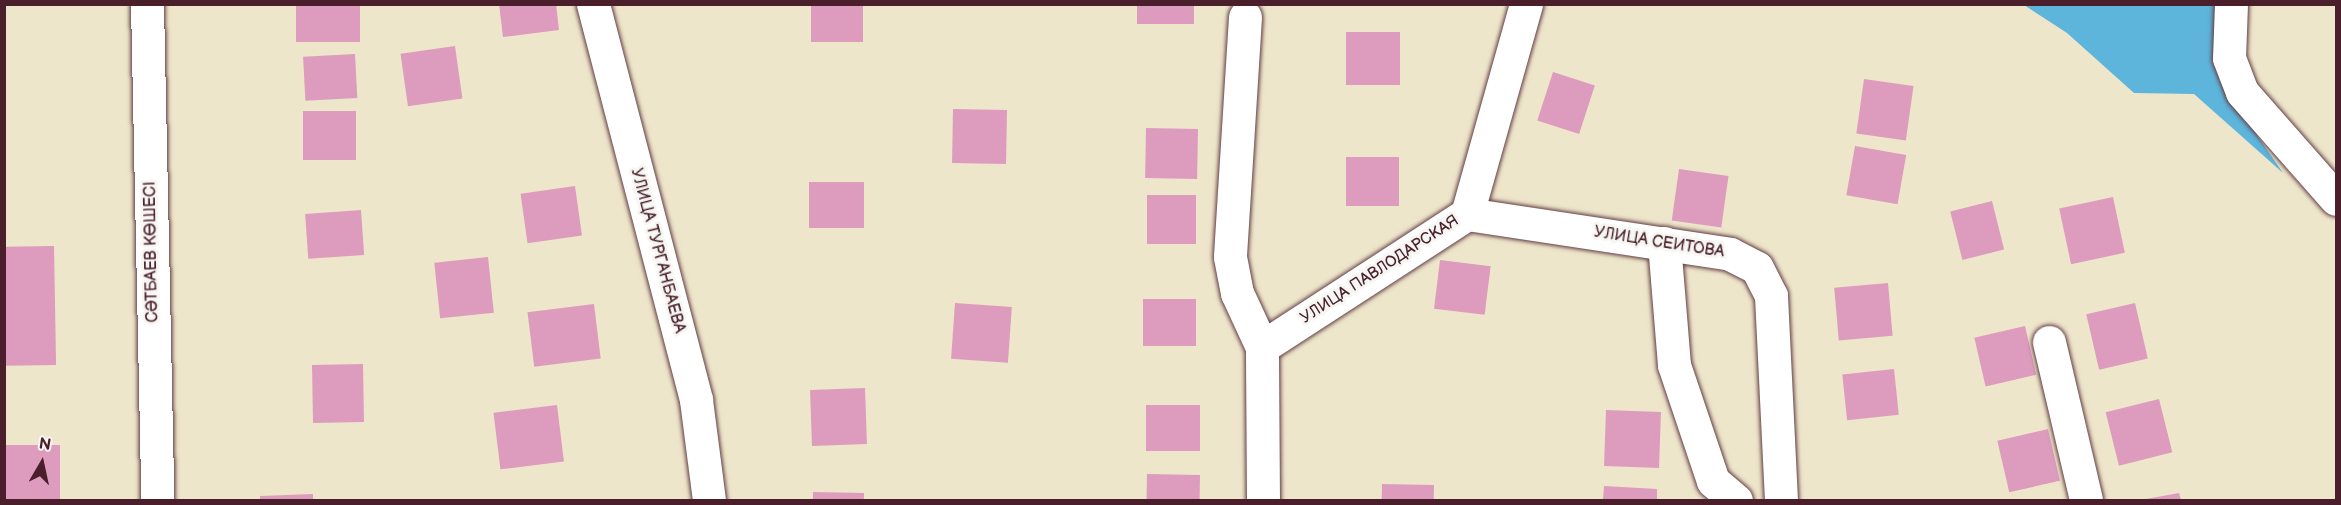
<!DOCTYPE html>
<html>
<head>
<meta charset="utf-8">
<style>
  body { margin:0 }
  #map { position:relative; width:2341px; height:505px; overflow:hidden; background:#eee6cb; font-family:"Balsamiq Sans",sans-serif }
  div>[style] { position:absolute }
  .water>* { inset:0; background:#5eb5db }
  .building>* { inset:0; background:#dd9cbd; transform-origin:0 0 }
  .roads { filter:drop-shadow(0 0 2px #633d43) drop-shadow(0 0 2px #633d43) }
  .minor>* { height:33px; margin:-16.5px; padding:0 16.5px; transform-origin:16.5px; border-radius:16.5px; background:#fff }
  .primary>* { height:33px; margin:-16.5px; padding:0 16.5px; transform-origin:16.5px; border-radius:16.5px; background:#fff }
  span { translate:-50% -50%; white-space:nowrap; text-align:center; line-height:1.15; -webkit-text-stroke:6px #f6f6f2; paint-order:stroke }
  .street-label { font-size:16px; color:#4a1f2b }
  .frame { position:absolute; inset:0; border:6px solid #4a1f2b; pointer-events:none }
  .north { position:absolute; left:12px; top:433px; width:60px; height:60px; -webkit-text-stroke:4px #f6f6f2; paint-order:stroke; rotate:9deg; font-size:16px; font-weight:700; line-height:24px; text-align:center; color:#4a1f2b }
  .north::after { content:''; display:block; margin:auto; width:21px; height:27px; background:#4a1f2b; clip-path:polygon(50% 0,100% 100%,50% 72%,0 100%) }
</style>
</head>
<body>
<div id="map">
  <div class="water">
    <i style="clip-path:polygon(2024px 5px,2218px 5px,2219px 80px,2283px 173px,2194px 94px,2134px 93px,2067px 33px)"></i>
  </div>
  <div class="building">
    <i style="left:296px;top:4px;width:64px;height:38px"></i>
    <i style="clip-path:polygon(499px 4px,556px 4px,559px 30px,503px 37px)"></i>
    <i style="left:811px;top:4px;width:52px;height:38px"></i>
    <i style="left:1137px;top:4px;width:57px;height:20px"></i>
    <i style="left:1346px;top:32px;width:54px;height:53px"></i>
    <i style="left:455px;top:46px;width:53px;height:55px;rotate:82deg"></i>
    <i style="left:355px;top:54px;width:44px;height:52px;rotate:87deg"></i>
    <i style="left:1553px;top:72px;width:44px;height:51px;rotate:18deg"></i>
    <i style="left:1864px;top:79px;width:50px;height:55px;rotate:8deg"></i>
    <i style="left:953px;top:109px;width:54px;height:54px;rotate:1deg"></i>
    <i style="left:303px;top:111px;width:53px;height:49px"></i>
    <i style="left:1146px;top:128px;width:52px;height:50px;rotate:1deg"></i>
    <i style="left:1855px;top:146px;width:52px;height:50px;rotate:10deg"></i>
    <i style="left:1346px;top:157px;width:53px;height:49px"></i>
    <i style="left:1679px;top:169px;width:50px;height:52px;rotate:8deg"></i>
    <i style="left:809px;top:182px;width:55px;height:46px"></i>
    <i style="left:575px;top:186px;width:50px;height:55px;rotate:82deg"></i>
    <i style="left:1147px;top:195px;width:49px;height:49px"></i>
    <i style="left:2113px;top:197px;width:57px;height:55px;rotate:78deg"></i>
    <i style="left:1992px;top:201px;width:50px;height:43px;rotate:76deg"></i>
    <i style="left:361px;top:210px;width:45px;height:56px;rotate:86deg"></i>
    <i style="left:54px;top:246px;width:119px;height:50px;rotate:89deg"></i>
    <i style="left:488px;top:257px;width:56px;height:54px;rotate:84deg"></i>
    <i style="left:1440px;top:260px;width:51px;height:49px;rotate:7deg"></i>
    <i style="left:1888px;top:283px;width:53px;height:54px;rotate:85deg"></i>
    <i style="left:1143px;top:299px;width:53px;height:47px"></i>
    <i style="left:955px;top:303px;width:57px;height:56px;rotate:4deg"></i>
    <i style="left:2135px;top:303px;width:57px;height:50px;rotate:77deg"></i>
    <i style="left:594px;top:304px;width:55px;height:67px;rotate:83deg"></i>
    <i style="left:2025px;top:326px;width:50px;height:52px;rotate:77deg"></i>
    <i style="left:363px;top:364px;width:58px;height:51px;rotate:89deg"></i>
    <i style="left:1894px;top:369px;width:46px;height:52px;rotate:84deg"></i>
    <i style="left:865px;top:388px;width:56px;height:55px;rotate:88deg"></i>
    <i style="left:2159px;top:399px;width:55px;height:55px;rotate:76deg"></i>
    <i style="left:557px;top:405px;width:57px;height:64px;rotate:83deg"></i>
    <i style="left:1146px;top:405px;width:54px;height:46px"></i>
    <i style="left:1606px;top:410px;width:55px;height:56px;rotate:2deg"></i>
    <i style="left:2048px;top:429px;width:53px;height:52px;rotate:77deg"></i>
    <i style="left:60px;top:445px;width:55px;height:55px;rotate:90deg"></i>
    <i style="left:1147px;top:474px;width:53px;height:26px;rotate:1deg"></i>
    <i style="left:1382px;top:484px;width:52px;height:16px;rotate:1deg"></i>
    <i style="clip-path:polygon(1604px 486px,1657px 489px,1657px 500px,1603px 500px)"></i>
    <i style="left:813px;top:492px;width:51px;height:8px;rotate:1deg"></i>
    <i style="clip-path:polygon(2179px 493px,2181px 500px,2147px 500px,2146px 499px)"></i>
    <i style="clip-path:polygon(313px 494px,313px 500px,260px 500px,260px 496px)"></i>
  </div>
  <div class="roads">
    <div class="minor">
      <i style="left:593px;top:4px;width:409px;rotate:75.4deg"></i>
      <i style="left:696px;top:400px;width:101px;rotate:82.6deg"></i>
      <i style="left:2231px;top:4px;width:54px;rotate:92.1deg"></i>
      <i style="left:2229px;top:58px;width:36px;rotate:69deg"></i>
      <i style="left:2242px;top:92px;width:142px;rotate:48.7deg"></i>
      <i style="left:1245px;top:17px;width:240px;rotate:93.6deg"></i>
      <i style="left:1230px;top:257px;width:37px;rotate:79deg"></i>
      <i style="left:1237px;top:293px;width:60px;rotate:65.2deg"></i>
      <i style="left:1467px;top:214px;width:266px;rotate:8.6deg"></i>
      <i style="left:1730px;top:254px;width:30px;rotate:27deg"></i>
      <i style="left:1757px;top:268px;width:31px;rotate:63deg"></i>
      <i style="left:1771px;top:296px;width:204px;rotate:87.2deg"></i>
      <i style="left:1664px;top:243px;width:122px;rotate:85.3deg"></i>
      <i style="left:1674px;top:365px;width:122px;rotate:71.4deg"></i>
      <i style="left:1713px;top:481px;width:30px;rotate:40deg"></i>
      <i style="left:2049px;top:342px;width:162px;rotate:76.8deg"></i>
      <i style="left:1263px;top:500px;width:153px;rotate:-90.4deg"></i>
      <i style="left:1262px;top:347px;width:244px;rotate:-33deg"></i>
      <i style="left:1467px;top:214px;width:218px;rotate:-74.3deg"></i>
    </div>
    <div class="primary">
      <i style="left:147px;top:4px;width:496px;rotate:88.8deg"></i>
    </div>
  </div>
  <div class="street-label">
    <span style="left:1659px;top:243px;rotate:9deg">УЛИЦА СЕИТОВА</span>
    <span style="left:657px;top:251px;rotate:75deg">УЛИЦА ТУРГАНБАЕВА</span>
    <span style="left:152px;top:252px;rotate:-91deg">СӘТБАЕВ КӨШЕСІ</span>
    <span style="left:1380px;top:270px;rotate:-33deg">УЛИЦА ПАВЛОДАРСКАЯ</span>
  </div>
  <div class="frame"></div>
  <div class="north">N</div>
</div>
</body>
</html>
